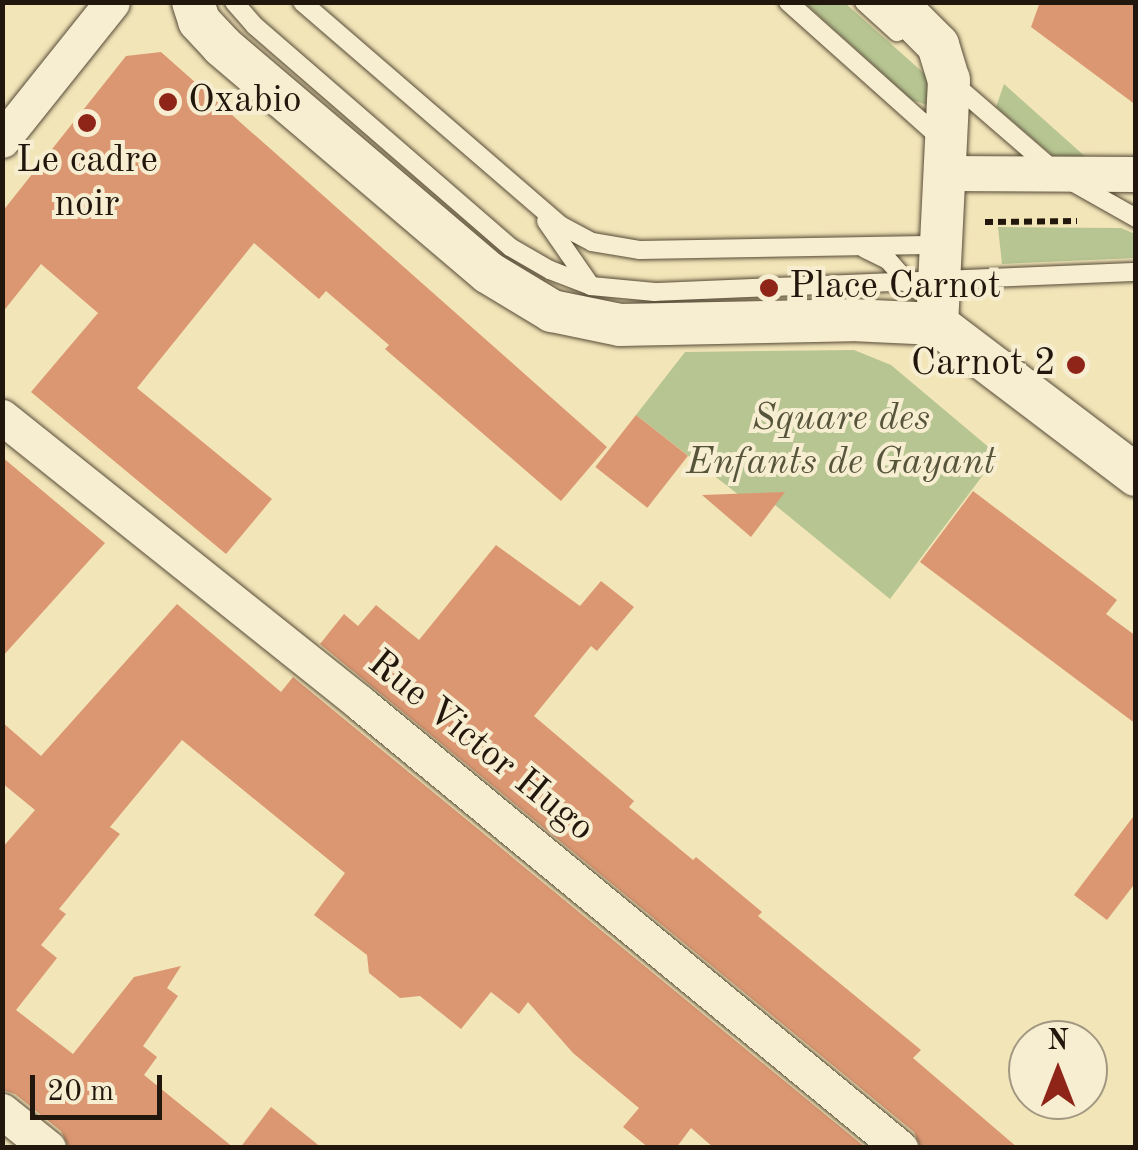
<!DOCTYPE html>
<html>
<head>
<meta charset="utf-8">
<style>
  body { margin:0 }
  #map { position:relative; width:1138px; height:1150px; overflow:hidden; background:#f2e5b8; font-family:"Old Standard TT",serif }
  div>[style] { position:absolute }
  .green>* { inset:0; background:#b7c592 }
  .building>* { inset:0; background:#db9772; transform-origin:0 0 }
  .path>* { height:6px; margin-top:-3px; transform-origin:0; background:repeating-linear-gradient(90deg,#22170c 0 8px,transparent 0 13px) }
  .roads { filter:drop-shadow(0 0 2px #564a37) drop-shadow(0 0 2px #564a37) }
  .service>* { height:18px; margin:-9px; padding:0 9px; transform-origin:9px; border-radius:9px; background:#f7eed1 }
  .minor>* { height:35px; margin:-17.5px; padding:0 17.5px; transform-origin:17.5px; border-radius:17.5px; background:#f7eed1 }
  .tertiary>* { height:42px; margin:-21px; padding:0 21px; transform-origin:21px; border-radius:21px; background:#f7eed1 }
  .dots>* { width:28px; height:28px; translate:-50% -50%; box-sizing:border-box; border:5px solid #f7eed1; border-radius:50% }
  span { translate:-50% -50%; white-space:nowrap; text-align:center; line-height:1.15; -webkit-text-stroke:8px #f7eed1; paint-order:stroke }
  .poi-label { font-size:38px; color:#22170c }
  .left { translate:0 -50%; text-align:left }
  .right { translate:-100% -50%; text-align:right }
  .park-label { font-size:38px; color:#56543b; font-style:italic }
  .street-label { font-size:38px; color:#22170c }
  .frame { position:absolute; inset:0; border:5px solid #22170c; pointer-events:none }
  .north { position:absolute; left:1008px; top:1020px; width:100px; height:100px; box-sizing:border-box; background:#f7eed1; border:2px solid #a29882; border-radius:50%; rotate:0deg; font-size:28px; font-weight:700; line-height:40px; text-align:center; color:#22170c }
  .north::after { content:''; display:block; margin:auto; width:35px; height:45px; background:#8f2418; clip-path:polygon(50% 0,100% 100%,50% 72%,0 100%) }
  .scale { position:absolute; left:30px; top:1075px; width:132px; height:45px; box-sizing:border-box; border:5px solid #22170c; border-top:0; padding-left:12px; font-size:30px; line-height:35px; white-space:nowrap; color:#22170c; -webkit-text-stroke:8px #f7eed1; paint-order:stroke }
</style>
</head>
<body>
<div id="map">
  <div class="green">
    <i style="clip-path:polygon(805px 3px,845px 3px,936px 84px,927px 105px,912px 100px)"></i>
    <i style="clip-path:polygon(1004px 84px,1089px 160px,1059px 161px,996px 107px)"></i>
    <i style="clip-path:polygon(998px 227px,1121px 228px,1135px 234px,1135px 258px,1002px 264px)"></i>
    <i style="clip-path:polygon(854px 350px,891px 365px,998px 455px,890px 599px,775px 505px,753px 506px,636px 415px,685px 352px)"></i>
  </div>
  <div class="building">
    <i style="clip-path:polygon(1040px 2px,1136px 2px,1136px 105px,1031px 27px)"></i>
    <i style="clip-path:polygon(161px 52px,607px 447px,561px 501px,385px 349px,389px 345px,326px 291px,319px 299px,254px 243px,137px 388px,272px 499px,226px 554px,31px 392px,98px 313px,41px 264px,2px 313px,2px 212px,126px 56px)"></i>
    <i style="left:636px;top:415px;width:66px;height:66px;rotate:38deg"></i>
    <i style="clip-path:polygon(2px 457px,105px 543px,2px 657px)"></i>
    <i style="clip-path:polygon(973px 491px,1117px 600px,1106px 614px,1136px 636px,1136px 724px,920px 562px)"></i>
    <i style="clip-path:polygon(785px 492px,751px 537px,702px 495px)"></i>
    <i style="clip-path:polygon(496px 545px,580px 606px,601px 581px,634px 607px,597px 651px,591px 646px,534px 716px,634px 801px,629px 807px,693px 860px,696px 857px,762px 912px,758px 916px,921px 1050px,913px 1058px,1018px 1148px,921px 1148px,914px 1132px,320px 644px,344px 614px,358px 626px,376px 605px,419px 640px)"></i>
    <i style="clip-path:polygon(177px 604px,281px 692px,293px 677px,866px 1148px,714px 1148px,691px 1128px,676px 1148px,649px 1148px,623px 1127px,639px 1108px,573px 1053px,528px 1002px,519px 1014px,491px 992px,461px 1029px,420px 996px,400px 998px,369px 973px,367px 955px,314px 915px,345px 873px,182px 740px,110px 827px,120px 834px,59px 909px,66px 914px,41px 945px,57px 958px,16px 1010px,73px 1054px,134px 977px,181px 966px,167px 988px,178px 996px,143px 1046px,157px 1057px,144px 1075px,234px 1148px,69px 1148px,61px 1131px,15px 1094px,2px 1090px,2px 848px,35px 810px,2px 783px,2px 722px,41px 756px)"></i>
    <i style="clip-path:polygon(1136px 813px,1136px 882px,1107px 920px,1074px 895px)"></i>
    <i style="clip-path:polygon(271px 1107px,322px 1148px,240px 1148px)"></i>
  </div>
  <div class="path">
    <i style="left:985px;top:222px;width:92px;rotate:-0.6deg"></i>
  </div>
  <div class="roads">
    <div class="service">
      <i style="left:234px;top:2px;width:32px;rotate:49deg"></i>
      <i style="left:255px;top:26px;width:337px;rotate:40.9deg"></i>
      <i style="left:510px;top:247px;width:46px;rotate:29.9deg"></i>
      <i style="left:550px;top:270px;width:44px;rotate:21.3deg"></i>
      <i style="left:591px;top:286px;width:64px;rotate:5.4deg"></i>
      <i style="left:655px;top:292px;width:481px;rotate:-2.4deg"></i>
      <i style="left:302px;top:2px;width:341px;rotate:40.8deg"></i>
      <i style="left:560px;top:225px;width:36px;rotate:28deg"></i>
      <i style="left:592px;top:242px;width:49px;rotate:9.5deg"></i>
      <i style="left:640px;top:250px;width:301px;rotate:-1deg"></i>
      <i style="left:788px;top:2px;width:205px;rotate:41.8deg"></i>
      <i style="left:864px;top:2px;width:45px;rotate:42.3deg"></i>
      <i style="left:953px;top:83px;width:139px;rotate:40.9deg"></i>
      <i style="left:1058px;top:174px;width:90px;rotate:29.4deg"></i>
      <i style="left:546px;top:221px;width:79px;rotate:55.3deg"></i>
      <i style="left:865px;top:249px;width:25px;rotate:26deg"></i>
      <i style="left:888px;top:260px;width:38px;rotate:49deg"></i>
    </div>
    <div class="minor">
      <i style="left:2px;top:140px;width:176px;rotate:-51.4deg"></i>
      <i style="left:947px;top:173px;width:189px;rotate:0.3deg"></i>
      <i style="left:2px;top:417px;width:458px;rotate:38.6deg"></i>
      <i style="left:360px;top:703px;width:700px;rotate:39.49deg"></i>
      <i style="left:2px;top:1111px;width:59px;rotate:38.8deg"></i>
    </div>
    <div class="tertiary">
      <i style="left:193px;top:2px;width:20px;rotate:72deg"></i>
      <i style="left:199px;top:21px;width:34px;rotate:47deg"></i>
      <i style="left:222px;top:46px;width:350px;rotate:40.4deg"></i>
      <i style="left:489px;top:273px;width:74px;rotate:31.1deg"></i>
      <i style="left:552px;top:311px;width:69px;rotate:11.6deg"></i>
      <i style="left:620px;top:325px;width:231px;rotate:-1.2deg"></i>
      <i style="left:851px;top:320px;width:86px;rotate:2.7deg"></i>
      <i style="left:895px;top:2px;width:61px;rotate:45deg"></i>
      <i style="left:938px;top:45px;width:37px;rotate:73deg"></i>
      <i style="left:949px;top:80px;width:244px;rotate:92.8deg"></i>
      <i style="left:937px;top:324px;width:250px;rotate:37.2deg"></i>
    </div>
  </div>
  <div class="dots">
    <i style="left:168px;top:102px;background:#8f2418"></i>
    <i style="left:87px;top:123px;background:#8f2418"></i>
    <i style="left:769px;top:288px;background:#8f2418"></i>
    <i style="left:1076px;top:365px;background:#8f2418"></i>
  </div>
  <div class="poi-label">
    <span class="left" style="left:188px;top:102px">Oxabio</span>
    <span style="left:87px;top:184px">Le cadre<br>noir</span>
    <span class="left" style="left:789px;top:288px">Place Carnot</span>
    <span class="right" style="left:1056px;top:365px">Carnot 2</span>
  </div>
  <div class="park-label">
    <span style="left:841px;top:442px">Square des<br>Enfants de Gayant</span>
  </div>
  <div class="street-label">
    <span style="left:480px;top:747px;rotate:39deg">Rue Victor Hugo</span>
  </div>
  <div class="frame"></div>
  <div class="north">N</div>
  <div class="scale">20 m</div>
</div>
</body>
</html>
